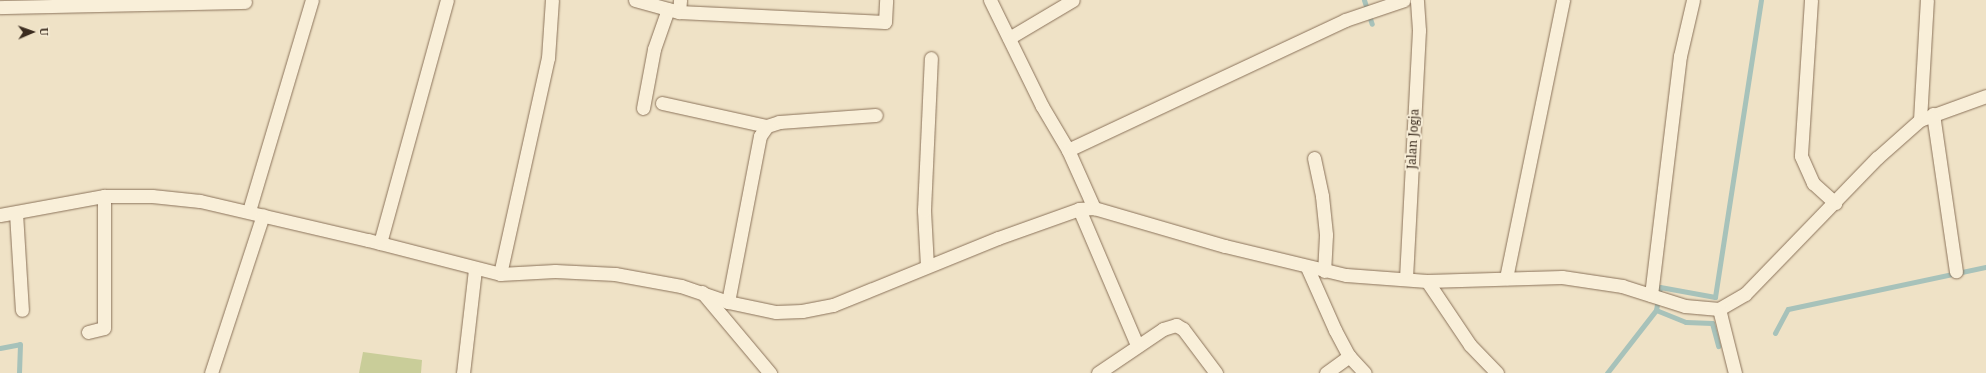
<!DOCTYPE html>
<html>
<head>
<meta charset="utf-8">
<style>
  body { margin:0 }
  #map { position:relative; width:1986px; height:373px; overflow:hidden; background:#efe2c6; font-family:"Noto Serif",serif }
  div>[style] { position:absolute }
  .green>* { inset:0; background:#c9cd99 }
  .stream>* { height:5px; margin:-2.5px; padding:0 2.5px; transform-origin:2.5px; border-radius:2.5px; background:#a7c2ba }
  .roads { filter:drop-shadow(0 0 1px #8b735b) drop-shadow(0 0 1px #8b735b) }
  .street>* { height:13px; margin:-6.5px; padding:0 6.5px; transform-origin:6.5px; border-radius:6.5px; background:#f9efd9 }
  span { translate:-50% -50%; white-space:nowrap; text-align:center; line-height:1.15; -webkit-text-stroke:4px #f6ecd5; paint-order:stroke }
  .street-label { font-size:12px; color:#3b2c1f }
  .north { position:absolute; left:12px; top:12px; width:40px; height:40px; -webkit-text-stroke:3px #f6ecd5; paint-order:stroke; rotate:88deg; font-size:11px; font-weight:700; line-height:16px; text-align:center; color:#3b2c1f }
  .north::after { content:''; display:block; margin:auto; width:14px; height:18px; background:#3b2c1f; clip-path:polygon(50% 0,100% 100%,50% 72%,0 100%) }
</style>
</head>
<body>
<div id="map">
  <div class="green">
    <i style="clip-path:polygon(363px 352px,422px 360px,421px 373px,359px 373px)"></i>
  </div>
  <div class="stream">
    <i style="left:1364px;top:0;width:25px;rotate:72deg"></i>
    <i style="left:1656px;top:310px;width:32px;rotate:22deg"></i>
    <i style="left:1686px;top:322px;width:26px;rotate:2deg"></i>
    <i style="left:1712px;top:323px;width:24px;rotate:75deg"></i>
    <i style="left:1775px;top:333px;width:27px;rotate:-62deg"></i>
    <i style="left:1788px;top:309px;width:202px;rotate:-12deg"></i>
    <i style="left:0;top:348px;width:20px;rotate:-11deg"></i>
    <i style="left:20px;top:344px;width:29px;rotate:92deg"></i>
    <i style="left:1607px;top:373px;width:80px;rotate:-52.1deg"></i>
    <i style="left:1656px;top:310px;width:23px;rotate:-80deg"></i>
    <i style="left:1660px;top:287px;width:56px;rotate:10.3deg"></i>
    <i style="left:1715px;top:297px;width:301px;rotate:-81.2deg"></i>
  </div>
  <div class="roads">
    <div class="street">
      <i style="left:635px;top:0;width:46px;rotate:15.3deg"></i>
      <i style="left:679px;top:12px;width:206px;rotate:2.8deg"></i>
      <i style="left:885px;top:22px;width:22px;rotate:-87deg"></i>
      <i style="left:990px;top:0;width:118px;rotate:63.9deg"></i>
      <i style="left:1042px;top:106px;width:51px;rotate:59.4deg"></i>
      <i style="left:1068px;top:150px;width:64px;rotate:65.9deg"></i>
      <i style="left:1811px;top:0;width:156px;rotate:93.7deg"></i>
      <i style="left:1801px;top:156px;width:30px;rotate:66deg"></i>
      <i style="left:1813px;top:183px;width:30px;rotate:42deg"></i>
      <i style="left:0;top:7px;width:245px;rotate:-1.2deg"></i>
      <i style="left:679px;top:12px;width:12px;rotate:-85deg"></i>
      <i style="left:1009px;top:38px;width:74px;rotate:-30.7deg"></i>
      <i style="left:662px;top:103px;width:107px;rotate:12.4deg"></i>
      <i style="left:643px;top:108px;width:60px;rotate:-79.4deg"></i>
      <i style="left:654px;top:49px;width:42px;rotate:-70.7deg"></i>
      <i style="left:1933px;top:114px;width:159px;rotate:81.7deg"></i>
      <i style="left:1920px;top:120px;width:120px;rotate:-86.7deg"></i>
      <i style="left:1068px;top:150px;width:306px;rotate:-25.1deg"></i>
      <i style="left:1345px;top:20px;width:62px;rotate:-18.7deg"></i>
      <i style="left:1314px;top:158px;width:39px;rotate:78deg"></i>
      <i style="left:1322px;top:196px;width:39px;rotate:84deg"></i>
      <i style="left:1326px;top:235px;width:36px;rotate:93deg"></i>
      <i style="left:1079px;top:209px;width:148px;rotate:66.9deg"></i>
      <i style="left:249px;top:211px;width:220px;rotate:-73.4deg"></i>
      <i style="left:16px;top:213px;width:97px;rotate:86.5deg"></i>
      <i style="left:0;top:215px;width:106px;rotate:-10.4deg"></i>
      <i style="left:104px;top:196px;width:48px"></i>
      <i style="left:152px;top:196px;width:48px;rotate:5.9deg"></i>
      <i style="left:200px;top:201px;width:172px;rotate:13.1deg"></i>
      <i style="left:368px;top:240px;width:136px;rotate:14.4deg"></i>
      <i style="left:500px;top:274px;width:55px;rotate:-3.1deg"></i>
      <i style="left:555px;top:271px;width:60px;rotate:2.9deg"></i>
      <i style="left:615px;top:274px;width:67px;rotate:10.3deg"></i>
      <i style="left:681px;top:286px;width:50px;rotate:18.8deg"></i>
      <i style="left:728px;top:302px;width:49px;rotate:11.8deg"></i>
      <i style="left:776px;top:312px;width:26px;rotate:-2deg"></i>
      <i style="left:802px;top:311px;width:32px;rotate:-11deg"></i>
      <i style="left:833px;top:305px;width:178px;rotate:-22.1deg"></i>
      <i style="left:998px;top:238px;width:86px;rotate:-19.7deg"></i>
      <i style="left:1079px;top:209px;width:15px;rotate:-4deg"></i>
      <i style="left:1094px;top:208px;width:136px;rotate:16.2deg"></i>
      <i style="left:1225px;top:246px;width:124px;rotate:13.5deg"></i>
      <i style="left:1346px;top:275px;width:81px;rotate:4.2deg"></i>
      <i style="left:1427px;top:281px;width:135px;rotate:-1.7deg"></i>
      <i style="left:1562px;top:277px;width:61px;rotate:8.5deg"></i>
      <i style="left:1622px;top:286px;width:66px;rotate:17.6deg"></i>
      <i style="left:1685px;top:306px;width:34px;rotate:5deg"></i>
      <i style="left:1719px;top:309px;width:30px;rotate:-30deg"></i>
      <i style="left:1745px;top:294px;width:190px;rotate:-45.9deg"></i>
      <i style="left:1877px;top:158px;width:57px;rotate:-41.5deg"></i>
      <i style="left:1920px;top:120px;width:70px;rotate:-20deg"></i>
      <i style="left:380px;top:243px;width:252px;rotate:-74.6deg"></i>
      <i style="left:927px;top:266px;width:56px;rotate:-93.1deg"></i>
      <i style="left:924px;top:210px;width:152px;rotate:-87.4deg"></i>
      <i style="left:1307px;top:267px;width:69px;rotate:66deg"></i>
      <i style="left:1335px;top:330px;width:30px;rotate:62deg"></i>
      <i style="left:1349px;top:356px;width:23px;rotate:47deg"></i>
      <i style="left:500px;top:274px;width:221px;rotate:-77.5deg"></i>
      <i style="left:548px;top:58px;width:58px;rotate:-86.1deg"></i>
      <i style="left:1406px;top:278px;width:248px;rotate:-87deg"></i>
      <i style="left:1419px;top:30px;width:30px;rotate:-94deg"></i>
      <i style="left:1506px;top:278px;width:284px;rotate:-78.4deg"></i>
      <i style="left:1427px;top:281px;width:77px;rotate:56.1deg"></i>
      <i style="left:1470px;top:345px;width:39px;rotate:46deg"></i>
      <i style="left:702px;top:292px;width:106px;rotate:50deg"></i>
      <i style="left:1651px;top:295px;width:241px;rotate:-83.1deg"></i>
      <i style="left:1680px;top:56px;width:57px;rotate:-76.9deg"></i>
      <i style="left:728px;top:302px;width:169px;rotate:-79.1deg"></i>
      <i style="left:760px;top:136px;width:12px;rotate:-55deg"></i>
      <i style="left:767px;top:126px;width:13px;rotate:-18deg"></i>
      <i style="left:779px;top:122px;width:97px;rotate:-4.1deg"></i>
      <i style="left:1719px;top:309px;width:66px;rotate:76deg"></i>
      <i style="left:88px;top:332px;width:16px;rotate:-14deg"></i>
      <i style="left:104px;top:328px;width:132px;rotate:-90deg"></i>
      <i style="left:211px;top:373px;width:166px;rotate:-71.8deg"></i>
      <i style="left:463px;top:373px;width:105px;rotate:-83.4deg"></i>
      <i style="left:1098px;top:373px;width:78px;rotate:-34.1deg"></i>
      <i style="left:1163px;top:329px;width:14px;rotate:-17deg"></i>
      <i style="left:1176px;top:325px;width:8px;rotate:30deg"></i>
      <i style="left:1183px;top:329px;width:55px;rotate:53.1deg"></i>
      <i style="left:1326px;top:373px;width:29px;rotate:-36deg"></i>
    </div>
  </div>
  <div class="street-label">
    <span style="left:1413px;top:139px;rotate:-87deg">Jalan Jogja</span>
  </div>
  <div class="north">U</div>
</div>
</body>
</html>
